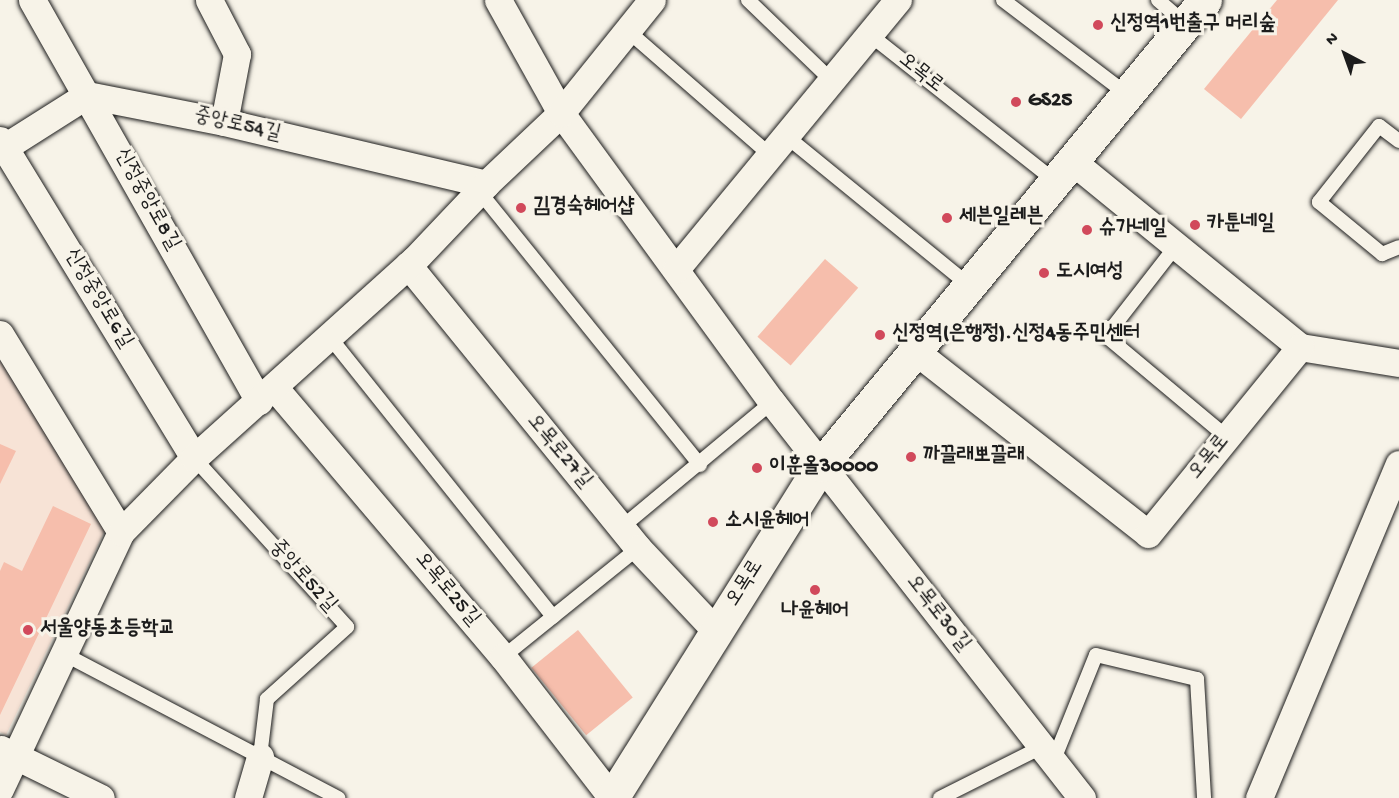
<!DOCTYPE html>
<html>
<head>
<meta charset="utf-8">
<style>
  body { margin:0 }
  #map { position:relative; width:1399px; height:798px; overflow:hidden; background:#f7f3e8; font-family:"Gochi Hand","Poor Story",sans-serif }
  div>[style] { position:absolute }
  .built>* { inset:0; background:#f7e3d6 }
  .building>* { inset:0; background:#f6beac; transform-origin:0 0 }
  .roads { filter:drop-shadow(0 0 2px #1c1c1c) drop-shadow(0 0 2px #1c1c1c) }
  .service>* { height:14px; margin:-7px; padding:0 7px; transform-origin:7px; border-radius:7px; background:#f7f3e8 }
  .minor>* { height:27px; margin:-13.5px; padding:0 13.5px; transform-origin:13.5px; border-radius:13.5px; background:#f7f3e8 }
  .secondary>* { height:33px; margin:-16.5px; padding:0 16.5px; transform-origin:16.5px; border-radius:16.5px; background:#f7f3e8 }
  .dots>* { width:16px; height:16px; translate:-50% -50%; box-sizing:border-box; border:3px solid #f7f3e8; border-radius:50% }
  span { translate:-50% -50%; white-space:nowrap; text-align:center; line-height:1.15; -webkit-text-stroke:6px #f7f3e8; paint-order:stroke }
  .poi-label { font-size:21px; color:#1c1c1c; font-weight:700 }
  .left { translate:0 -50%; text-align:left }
  .street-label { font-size:21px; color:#1c1c1c }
  .north { position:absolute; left:1315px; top:24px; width:60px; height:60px; -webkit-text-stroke:4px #f7f3e8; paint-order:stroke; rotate:319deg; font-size:16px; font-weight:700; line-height:24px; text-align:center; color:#1c1c1c }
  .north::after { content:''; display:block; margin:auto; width:21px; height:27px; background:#1c1c1c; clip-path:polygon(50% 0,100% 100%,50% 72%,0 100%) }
</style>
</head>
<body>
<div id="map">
  <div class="built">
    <i style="clip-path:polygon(0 360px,106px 528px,6px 735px,0 732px)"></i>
  </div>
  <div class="building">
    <i style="clip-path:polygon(1277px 0,1338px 0,1241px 119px,1204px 89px)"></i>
    <i style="left:825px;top:259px;width:44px;height:103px;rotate:41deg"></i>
    <i style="clip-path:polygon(0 444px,16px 451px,0 484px)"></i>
    <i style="clip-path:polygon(53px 506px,91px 524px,0 715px,0 571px,4px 562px,22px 571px)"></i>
    <i style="left:578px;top:630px;width:87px;height:60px;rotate:51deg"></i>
  </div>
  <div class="roads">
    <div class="service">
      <i style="left:748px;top:0;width:115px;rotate:43.9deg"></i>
      <i style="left:1003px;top:0;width:156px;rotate:37.2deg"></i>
      <i style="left:1158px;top:0;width:37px;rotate:41deg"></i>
      <i style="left:628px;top:31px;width:189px;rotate:41.1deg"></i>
      <i style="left:869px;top:34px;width:237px;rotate:38.3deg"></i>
      <i style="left:786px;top:136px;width:237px;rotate:39.2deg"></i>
      <i style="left:1399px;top:141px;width:25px;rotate:-143deg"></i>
      <i style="left:1379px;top:126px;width:97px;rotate:128.3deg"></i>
      <i style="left:1319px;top:202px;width:82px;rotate:39.5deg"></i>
      <i style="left:1382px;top:254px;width:18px;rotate:-22deg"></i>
      <i style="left:479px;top:191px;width:352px;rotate:51.1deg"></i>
      <i style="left:1176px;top:246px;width:114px;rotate:127.9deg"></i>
      <i style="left:1106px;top:336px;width:158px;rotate:39.9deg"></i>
      <i style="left:329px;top:336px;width:359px;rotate:51.4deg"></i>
      <i style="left:194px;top:458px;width:228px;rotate:47.8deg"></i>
      <i style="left:347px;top:627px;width:108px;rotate:138deg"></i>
      <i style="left:267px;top:699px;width:58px;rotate:96.9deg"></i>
      <i style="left:621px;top:528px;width:197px;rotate:-39.8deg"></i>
      <i style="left:64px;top:654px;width:310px;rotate:27.7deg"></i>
      <i style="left:503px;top:657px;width:174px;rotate:-38.9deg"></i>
      <i style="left:1053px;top:762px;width:115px;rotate:-68.1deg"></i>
      <i style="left:1096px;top:655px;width:104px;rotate:13.4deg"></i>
      <i style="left:1197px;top:679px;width:119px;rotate:86.6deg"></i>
      <i style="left:940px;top:798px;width:114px;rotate:-26.6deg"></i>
    </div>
    <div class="minor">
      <i style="left:32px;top:0;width:461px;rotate:60.5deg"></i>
      <i style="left:209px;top:0;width:61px;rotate:62.6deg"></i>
      <i style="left:237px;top:54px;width:69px;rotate:100.8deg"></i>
      <i style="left:498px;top:0;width:129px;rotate:60.9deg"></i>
      <i style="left:561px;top:113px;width:358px;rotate:53.9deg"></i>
      <i style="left:772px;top:402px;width:503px;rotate:51.95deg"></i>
      <i style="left:0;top:140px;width:373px;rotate:58.6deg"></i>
      <i style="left:0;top:150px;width:103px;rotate:-32.3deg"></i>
      <i style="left:87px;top:95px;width:140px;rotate:11.1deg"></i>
      <i style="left:224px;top:122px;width:269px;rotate:13.3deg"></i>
      <i style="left:1072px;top:161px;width:294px;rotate:39.2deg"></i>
      <i style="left:1300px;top:347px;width:100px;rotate:9.2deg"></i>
      <i style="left:408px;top:265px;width:365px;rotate:50.9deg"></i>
      <i style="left:638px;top:548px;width:114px;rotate:46.8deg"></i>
      <i style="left:676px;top:269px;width:349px;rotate:-50.5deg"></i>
      <i style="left:0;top:334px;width:232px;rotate:58.6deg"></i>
      <i style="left:915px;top:351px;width:296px;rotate:38.1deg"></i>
      <i style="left:1148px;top:534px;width:241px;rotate:-50.9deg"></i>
      <i style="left:274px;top:387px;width:354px;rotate:49.7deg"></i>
      <i style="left:503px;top:657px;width:178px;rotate:52.3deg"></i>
      <i style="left:1px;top:749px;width:111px;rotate:26.1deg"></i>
      <i style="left:0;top:789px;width:284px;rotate:-64.8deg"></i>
      <i style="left:121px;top:532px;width:104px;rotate:-45.4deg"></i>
      <i style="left:194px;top:458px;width:296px;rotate:-42deg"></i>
      <i style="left:414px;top:260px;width:105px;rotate:-46.5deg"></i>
      <i style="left:486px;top:184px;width:103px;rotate:-43.4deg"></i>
      <i style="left:561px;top:113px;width:145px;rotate:-51.2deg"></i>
      <i style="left:248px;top:798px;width:43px;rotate:-73.7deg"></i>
      <i style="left:1259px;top:798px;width:362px;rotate:-67.3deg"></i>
    </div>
    <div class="secondary">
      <i style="left:612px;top:798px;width:393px;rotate:-57.9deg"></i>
      <i style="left:821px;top:465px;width:603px;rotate:-50.45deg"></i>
    </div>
  </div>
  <div class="dots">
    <i style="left:1098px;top:25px;background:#d1495b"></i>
    <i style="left:1016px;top:102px;background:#d1495b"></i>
    <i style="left:521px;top:208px;background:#d1495b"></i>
    <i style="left:947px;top:218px;background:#d1495b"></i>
    <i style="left:1195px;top:225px;background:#d1495b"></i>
    <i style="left:1087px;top:230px;background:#d1495b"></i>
    <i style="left:1044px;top:273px;background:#d1495b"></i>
    <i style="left:880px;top:335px;background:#d1495b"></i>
    <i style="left:911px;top:457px;background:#d1495b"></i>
    <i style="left:757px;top:468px;background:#d1495b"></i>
    <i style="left:713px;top:522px;background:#d1495b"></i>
    <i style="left:815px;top:590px;background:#d1495b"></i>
    <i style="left:28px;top:630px;background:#d1495b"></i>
  </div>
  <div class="poi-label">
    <span class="left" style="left:1110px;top:25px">신정역1번출구 머리숲</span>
    <span class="left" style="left:1028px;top:102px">GS25</span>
    <span class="left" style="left:533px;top:208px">김경숙헤어샵</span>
    <span class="left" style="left:959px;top:218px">세븐일레븐</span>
    <span class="left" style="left:1207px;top:225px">카툰네일</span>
    <span class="left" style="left:1099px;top:230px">슈가네일</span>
    <span class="left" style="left:1056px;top:273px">도시여성</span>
    <span class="left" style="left:892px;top:335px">신정역(은행정).신정4동주민센터</span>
    <span class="left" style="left:923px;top:457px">까끌래뽀끌래</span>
    <span class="left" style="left:769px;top:468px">이훈올30000</span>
    <span class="left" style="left:725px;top:522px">소시윤헤어</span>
    <span style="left:815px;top:612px">나윤헤어</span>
    <span class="left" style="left:40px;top:630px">서울양동초등학교</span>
  </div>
  <div class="street-label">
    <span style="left:920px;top:74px;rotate:38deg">오목로</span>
    <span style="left:237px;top:126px;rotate:13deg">중앙로54길</span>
    <span style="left:146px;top:200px;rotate:61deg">신정중앙로8길</span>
    <span style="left:97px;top:299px;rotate:59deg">신정중앙로6길</span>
    <span style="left:558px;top:452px;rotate:50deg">오목로27길</span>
    <span style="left:1210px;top:458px;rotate:-51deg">오목로</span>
    <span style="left:302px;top:577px;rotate:48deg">중앙로52길</span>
    <span style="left:746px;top:584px;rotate:-58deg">오목로</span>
    <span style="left:446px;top:590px;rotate:50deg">오목로25길</span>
    <span style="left:937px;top:614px;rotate:52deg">오목로30길</span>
  </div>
  <div class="north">N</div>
</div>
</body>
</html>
